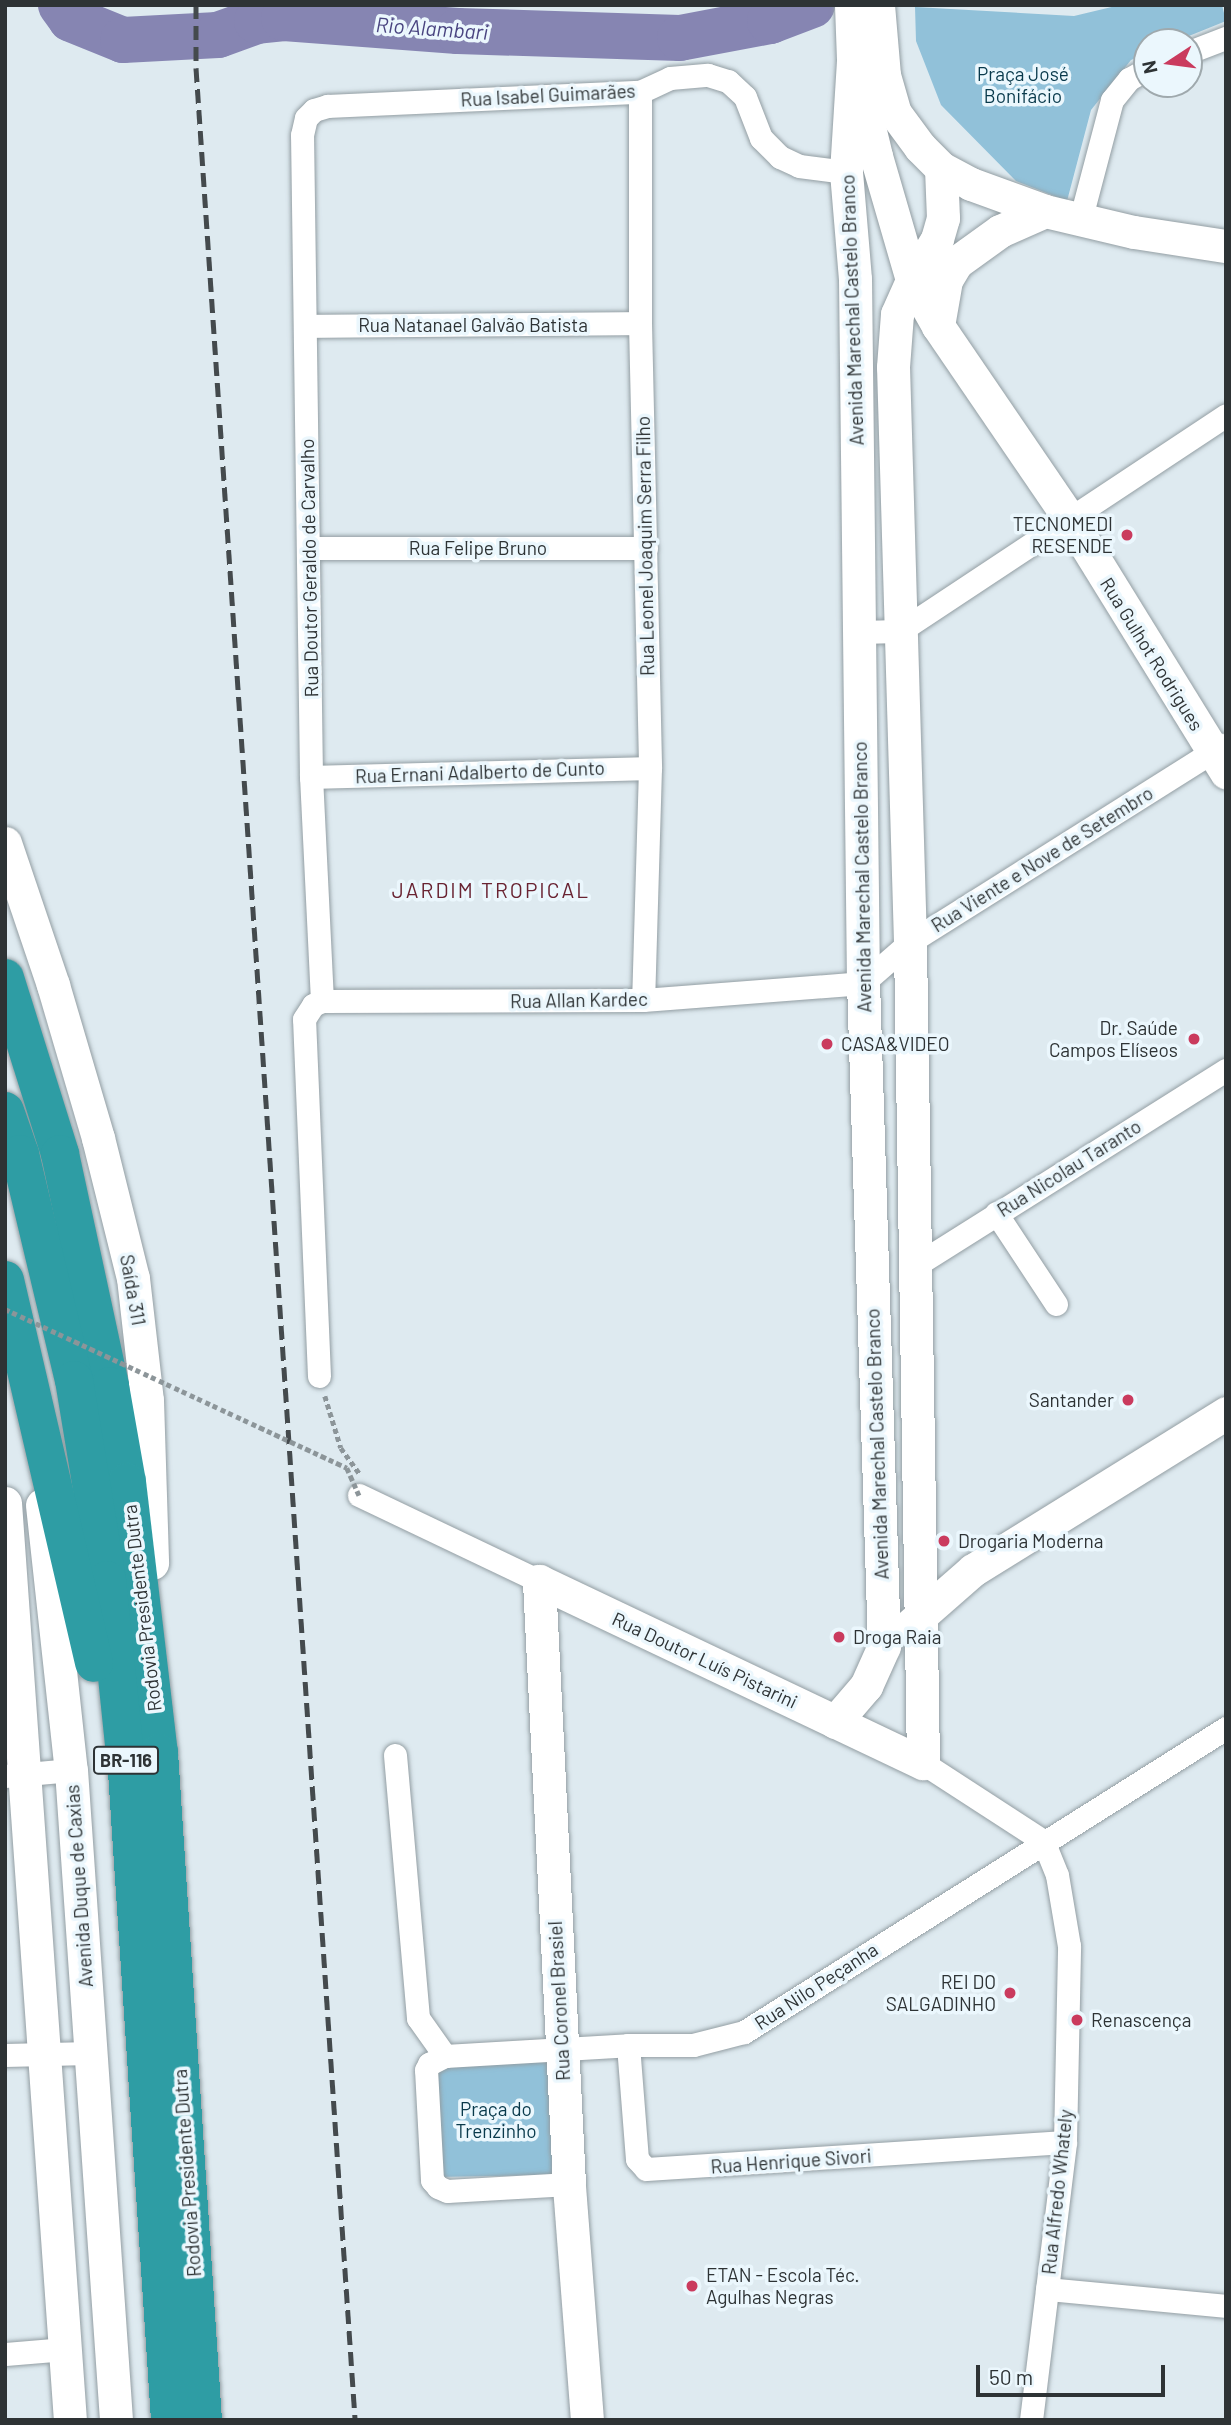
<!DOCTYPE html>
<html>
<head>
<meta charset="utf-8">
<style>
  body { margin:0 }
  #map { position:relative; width:1231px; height:2425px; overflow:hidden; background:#deeaf0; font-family:Barlow,sans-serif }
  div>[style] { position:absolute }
  .green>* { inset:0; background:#91c1d9; transform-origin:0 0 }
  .river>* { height:46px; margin:-23px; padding:0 23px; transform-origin:23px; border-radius:23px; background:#8685b2 }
  .path>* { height:4.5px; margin-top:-2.25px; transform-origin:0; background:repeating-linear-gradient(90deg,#8c9599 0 5px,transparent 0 8.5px) }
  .roads { filter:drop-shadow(0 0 2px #939ea3) drop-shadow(0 0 2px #939ea3) }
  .street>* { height:23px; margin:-11.5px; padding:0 11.5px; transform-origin:11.5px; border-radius:11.5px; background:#fff }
  .secondary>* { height:33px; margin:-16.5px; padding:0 16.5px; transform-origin:16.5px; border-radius:16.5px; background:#fff }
  .highway>* { height:38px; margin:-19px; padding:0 19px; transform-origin:19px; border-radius:19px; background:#2e9da4 }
  .rail>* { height:5px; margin-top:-2.5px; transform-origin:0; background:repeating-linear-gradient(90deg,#444a4d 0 14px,transparent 0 21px) }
  .path-bridge>* { height:4.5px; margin-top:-2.25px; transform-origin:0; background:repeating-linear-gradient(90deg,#8c9599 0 5px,transparent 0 8.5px) }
  .dots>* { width:19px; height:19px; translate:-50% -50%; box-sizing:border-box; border:4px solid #ebf7fd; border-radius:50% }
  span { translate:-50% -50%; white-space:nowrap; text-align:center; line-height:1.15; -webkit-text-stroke:7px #ebf7fd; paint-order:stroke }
  .shield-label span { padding:2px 5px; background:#ebf7fd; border:2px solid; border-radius:5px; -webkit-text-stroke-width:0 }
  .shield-label { font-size:18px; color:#2e3335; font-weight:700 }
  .park-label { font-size:19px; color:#08394b }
  .street-label { font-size:19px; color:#2e3335 }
  .poi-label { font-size:19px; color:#2e3335 }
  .right { translate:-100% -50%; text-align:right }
  .left { translate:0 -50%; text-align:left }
  .water-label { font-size:21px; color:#494480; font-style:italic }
  .neighbourhood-label { font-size:21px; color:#692332; letter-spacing:2px }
  .frame { position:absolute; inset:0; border:7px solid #2e3335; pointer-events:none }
  .north { position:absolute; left:1133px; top:28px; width:70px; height:70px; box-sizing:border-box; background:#ebf7fd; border:2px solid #9fa9ad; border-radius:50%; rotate:257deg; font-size:19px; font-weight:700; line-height:28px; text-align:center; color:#2e3335 }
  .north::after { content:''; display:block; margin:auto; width:24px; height:32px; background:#ca3b5e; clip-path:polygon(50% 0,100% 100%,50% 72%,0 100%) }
  .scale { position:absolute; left:976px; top:2365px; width:189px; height:32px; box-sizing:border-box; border:4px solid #2e3335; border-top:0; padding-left:9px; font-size:21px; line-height:24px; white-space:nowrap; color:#2e3335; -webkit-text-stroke:5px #ebf7fd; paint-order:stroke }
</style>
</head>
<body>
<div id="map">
  <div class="green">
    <i style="clip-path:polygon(1120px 5px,1222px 5px,1226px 21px,1174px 42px,1147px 42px,1147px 53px,1131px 60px,1091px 110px,1067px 201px,1016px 181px,941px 105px,916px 41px,915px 7px,1074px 16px)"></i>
    <i style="left:555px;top:2056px;width:119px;height:122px;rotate:89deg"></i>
  </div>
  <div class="river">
    <i style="left:61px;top:5px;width:17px;rotate:54deg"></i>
    <i style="left:71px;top:19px;width:56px;rotate:22deg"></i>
    <i style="left:123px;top:40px;width:95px;rotate:-3deg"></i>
    <i style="left:218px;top:35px;width:41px;rotate:-19.7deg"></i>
    <i style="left:257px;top:21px;width:27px;rotate:-6deg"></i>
    <i style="left:284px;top:18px;width:174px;rotate:4.3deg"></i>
    <i style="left:458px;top:31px;width:222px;rotate:1.8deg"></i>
    <i style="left:680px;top:38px;width:92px;rotate:-10.7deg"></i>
    <i style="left:770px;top:21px;width:45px;rotate:-20.9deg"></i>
  </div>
  <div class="path">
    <i style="left:325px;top:1396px;width:54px;rotate:72.9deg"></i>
    <i style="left:341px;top:1448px;width:31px;rotate:54deg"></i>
  </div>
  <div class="roads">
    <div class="street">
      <i style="left:1189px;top:52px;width:40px;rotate:-21deg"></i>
      <i style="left:640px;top:92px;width:231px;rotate:90deg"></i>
      <i style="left:640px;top:323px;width:445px;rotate:88.7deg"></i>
      <i style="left:650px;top:768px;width:232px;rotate:91.7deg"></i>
      <i style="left:1080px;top:221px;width:125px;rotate:-75.2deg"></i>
      <i style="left:1112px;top:100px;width:27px;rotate:-51deg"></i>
      <i style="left:1129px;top:79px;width:21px;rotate:-29deg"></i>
      <i style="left:306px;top:326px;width:334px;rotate:-0.5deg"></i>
      <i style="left:309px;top:548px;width:337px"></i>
      <i style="left:859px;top:632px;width:41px;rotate:-1.4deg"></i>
      <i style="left:900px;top:631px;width:391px;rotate:-33.5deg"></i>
      <i style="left:311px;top:777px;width:339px;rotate:-1.5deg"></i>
      <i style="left:322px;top:1001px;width:224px;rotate:-92.8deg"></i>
      <i style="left:311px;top:777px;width:642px;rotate:-90.8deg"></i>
      <i style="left:302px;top:135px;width:17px;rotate:-77deg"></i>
      <i style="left:306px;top:118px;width:11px;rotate:-45deg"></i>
      <i style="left:314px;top:110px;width:14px;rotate:-17deg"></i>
      <i style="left:327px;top:106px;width:313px;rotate:-2.6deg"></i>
      <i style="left:640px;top:92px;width:33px;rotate:-25deg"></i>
      <i style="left:670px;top:78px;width:38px;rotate:-5deg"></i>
      <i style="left:708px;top:75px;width:21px;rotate:17deg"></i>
      <i style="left:728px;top:81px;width:23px;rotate:43deg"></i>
      <i style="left:745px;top:97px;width:44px;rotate:68.7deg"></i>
      <i style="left:761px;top:138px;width:27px;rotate:45deg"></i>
      <i style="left:780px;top:157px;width:21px;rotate:25deg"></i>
      <i style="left:799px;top:166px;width:47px;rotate:7.3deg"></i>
      <i style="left:996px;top:1213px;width:109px;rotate:56.6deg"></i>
      <i style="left:913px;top:1267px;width:370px;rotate:-32.2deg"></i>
      <i style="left:319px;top:1376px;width:357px;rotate:-92.4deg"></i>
      <i style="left:304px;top:1019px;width:17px;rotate:-57deg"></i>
      <i style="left:313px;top:1005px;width:10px;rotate:-24deg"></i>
      <i style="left:322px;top:1001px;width:321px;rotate:-0.2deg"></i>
      <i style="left:643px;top:1000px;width:221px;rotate:-4.4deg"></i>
      <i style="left:863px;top:983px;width:62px;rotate:-41.1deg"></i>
      <i style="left:910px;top:942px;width:370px;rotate:-32.2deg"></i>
      <i style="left:359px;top:1495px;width:199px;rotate:25.5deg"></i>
      <i style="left:395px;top:1755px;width:264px;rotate:85deg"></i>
      <i style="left:418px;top:2018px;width:47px;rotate:54.6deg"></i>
      <i style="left:923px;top:1763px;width:143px;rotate:33deg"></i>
      <i style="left:5px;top:1776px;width:66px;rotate:-5.2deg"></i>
      <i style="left:628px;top:2045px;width:114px;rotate:85.5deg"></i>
      <i style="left:637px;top:2159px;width:13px;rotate:48deg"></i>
      <i style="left:646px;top:2169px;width:420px;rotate:-3.7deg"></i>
      <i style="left:5px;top:2055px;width:85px;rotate:-1.3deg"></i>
      <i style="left:569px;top:2184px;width:122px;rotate:176.7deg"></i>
      <i style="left:447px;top:2191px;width:10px;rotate:-156deg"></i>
      <i style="left:438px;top:2187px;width:9px;rotate:-131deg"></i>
      <i style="left:432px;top:2180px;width:110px;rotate:-93.1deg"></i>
      <i style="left:426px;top:2070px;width:7px;rotate:-63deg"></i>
      <i style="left:429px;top:2064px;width:18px;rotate:-27deg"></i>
      <i style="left:445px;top:2056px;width:183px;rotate:-3.4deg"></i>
      <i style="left:628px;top:2045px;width:65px"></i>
      <i style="left:693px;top:2045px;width:53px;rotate:-14.3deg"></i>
      <i style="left:744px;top:2032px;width:570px;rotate:-32.24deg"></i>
      <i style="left:1047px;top:2289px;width:180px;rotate:5.4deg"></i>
      <i style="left:5px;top:2354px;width:61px;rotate:-4.7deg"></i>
      <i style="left:1031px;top:2420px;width:280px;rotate:-83deg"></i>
      <i style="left:1065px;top:2142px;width:196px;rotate:-88.8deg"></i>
      <i style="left:1069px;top:1946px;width:72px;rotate:-99.6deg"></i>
      <i style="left:1057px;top:1875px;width:37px;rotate:-112deg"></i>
    </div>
    <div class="secondary">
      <i style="left:851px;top:5px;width:55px;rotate:87.9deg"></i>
      <i style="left:853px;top:60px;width:99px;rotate:76.5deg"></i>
      <i style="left:876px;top:156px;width:129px;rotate:73.8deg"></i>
      <i style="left:912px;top:280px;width:53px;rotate:60.5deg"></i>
      <i style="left:938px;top:326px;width:232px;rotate:55.7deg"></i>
      <i style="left:1069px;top:518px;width:299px;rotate:58.3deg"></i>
      <i style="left:878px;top:5px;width:70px;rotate:85.1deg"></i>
      <i style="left:884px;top:75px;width:40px;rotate:74deg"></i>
      <i style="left:895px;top:113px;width:42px;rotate:53.7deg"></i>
      <i style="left:920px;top:147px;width:30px;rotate:45deg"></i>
      <i style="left:941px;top:168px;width:34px;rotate:28deg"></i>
      <i style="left:971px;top:184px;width:79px;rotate:20deg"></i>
      <i style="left:1045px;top:211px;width:91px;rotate:13.3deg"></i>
      <i style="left:1134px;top:232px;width:93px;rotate:8.7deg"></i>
      <i style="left:938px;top:326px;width:47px;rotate:-80.1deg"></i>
      <i style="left:946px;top:280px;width:21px;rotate:-59deg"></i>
      <i style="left:957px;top:262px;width:53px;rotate:-35.8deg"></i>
      <i style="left:1000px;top:231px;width:49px;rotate:-24deg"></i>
      <i style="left:5px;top:843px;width:150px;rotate:71.3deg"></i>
      <i style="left:53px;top:985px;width:159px;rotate:73.6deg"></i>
      <i style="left:98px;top:1138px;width:144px;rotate:76deg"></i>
      <i style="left:133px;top:1278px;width:123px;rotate:83.5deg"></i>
      <i style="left:147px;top:1400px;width:163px;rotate:88.2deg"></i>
      <i style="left:5px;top:1503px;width:919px;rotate:85.95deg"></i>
      <i style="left:42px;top:1505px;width:267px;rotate:83.8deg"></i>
      <i style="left:71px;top:1770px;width:652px;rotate:86.04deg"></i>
      <i style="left:909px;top:1626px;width:85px;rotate:-41.2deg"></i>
      <i style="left:973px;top:1570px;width:298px;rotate:-31.8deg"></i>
      <i style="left:835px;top:1722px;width:48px;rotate:-49.3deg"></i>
      <i style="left:866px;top:1686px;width:44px;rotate:-65.8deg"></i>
      <i style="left:884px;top:1646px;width:663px;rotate:-91.81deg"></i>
      <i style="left:863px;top:983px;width:704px;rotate:-90.65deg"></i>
      <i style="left:855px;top:279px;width:107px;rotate:-94.8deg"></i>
      <i style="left:846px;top:172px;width:112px;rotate:-86.4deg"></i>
      <i style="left:587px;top:2420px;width:237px;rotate:-94.4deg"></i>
      <i style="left:569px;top:2184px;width:604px;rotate:-92.85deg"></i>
      <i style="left:539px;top:1581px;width:425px;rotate:25.4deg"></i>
      <i style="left:923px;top:1763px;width:821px;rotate:-90.91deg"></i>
      <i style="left:910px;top:942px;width:575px;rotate:-91.69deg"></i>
      <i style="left:893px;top:367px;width:53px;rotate:-85.7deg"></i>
      <i style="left:897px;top:314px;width:37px;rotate:-66deg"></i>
      <i style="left:912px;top:280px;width:48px;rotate:-58.6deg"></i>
      <i style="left:937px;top:239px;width:22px;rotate:-74deg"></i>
      <i style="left:943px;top:218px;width:50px;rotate:-92.3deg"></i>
    </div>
    <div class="highway">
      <i style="left:5px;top:978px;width:184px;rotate:72.6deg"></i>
      <i style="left:60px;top:1154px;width:237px;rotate:77.8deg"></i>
      <i style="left:110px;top:1386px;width:97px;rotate:80deg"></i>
      <i style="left:127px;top:1482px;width:273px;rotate:83.3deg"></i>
      <i style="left:159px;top:1753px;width:668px;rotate:86.23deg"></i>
      <i style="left:5px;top:1111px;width:46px;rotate:70.8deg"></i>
      <i style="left:20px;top:1154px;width:232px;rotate:76.6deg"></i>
      <i style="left:74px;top:1380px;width:203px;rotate:80.6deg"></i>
      <i style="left:107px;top:1580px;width:193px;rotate:84.1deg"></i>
      <i style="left:127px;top:1772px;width:649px;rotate:86.2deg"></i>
      <i style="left:5px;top:1280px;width:393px;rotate:76.9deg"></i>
    </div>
  </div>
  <div class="rail">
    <i style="left:196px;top:5px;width:63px;rotate:90deg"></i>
    <i style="left:196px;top:68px;width:2357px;rotate:86.13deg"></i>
  </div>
  <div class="path-bridge">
    <i style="left:5px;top:1309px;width:377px;rotate:24.9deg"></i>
    <i style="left:347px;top:1468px;width:30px;rotate:66deg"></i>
  </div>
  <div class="dots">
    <i style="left:1127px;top:535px;background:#ca3b5e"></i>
    <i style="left:1194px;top:1039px;background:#ca3b5e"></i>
    <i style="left:827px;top:1044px;background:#ca3b5e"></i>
    <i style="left:1128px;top:1400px;background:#ca3b5e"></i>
    <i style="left:944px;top:1541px;background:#ca3b5e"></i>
    <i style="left:839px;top:1637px;background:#ca3b5e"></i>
    <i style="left:1010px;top:1993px;background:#ca3b5e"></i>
    <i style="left:1077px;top:2020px;background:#ca3b5e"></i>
    <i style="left:692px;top:2286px;background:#ca3b5e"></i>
  </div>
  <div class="shield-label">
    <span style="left:126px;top:1760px">BR-116</span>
  </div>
  <div class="park-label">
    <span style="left:1023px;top:85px">Praça José<br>Bonifácio</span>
    <span style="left:496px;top:2120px">Praça do<br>Trenzinho</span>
  </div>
  <div class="street-label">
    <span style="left:548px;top:95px;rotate:-3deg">Rua Isabel Guimarães</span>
    <span style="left:852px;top:310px;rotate:-92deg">Avenida Marechal Castelo Branco</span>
    <span style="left:473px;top:325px">Rua Natanael Galvão Batista</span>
    <span style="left:645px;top:546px;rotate:-91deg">Rua Leonel Joaquim Serra Filho</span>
    <span style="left:478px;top:548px">Rua Felipe Bruno</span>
    <span style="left:309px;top:568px;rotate:-91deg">Rua Doutor Geraldo de Carvalho</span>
    <span style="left:1152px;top:654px;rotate:58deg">Rua Gulhot Rodrigues</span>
    <span style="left:480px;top:772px;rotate:-2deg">Rua Ernani Adalberto de Cunto</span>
    <span style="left:1042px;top:859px;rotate:-32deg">Rua Viente e Nove de Setembro</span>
    <span style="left:862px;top:877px;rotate:-91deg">Avenida Marechal Castelo Branco</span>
    <span style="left:579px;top:1000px;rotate:-1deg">Rua Allan Kardec</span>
    <span style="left:1069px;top:1168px;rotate:-32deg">Rua Nicolau Taranto</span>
    <span style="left:133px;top:1290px;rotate:80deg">Saída 311</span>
    <span style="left:877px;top:1444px;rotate:-92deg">Avenida Marechal Castelo Branco</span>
    <span style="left:142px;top:1608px;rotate:-97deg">Rodovia Presidente Dutra</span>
    <span style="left:705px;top:1660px;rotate:25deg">Rua Doutor Luís Pistarini</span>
    <span style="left:79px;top:1886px;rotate:-94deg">Avenida Duque de Caxias</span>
    <span style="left:816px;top:1986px;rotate:-33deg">Rua Nilo Peçanha</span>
    <span style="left:559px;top:2001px;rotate:-93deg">Rua Coronel Brasiel</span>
    <span style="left:791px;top:2161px;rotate:-4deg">Rua Henrique Sivori</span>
    <span style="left:187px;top:2173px;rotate:-94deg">Rodovia Presidente Dutra</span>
    <span style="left:1057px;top:2192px;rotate:-84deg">Rua Alfredo Whately</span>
  </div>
  <div class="poi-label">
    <span class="right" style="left:1113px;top:535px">TECNOMEDI<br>RESENDE</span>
    <span class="right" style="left:1178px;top:1039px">Dr. Saúde<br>Campos Elíseos</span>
    <span class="left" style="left:841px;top:1044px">CASA&amp;VIDEO</span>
    <span class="right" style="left:1114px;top:1400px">Santander</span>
    <span class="left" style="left:958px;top:1541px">Drogaria Moderna</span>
    <span class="left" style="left:853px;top:1637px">Droga Raia</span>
    <span class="right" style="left:996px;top:1993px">REI DO<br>SALGADINHO</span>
    <span class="left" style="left:1091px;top:2020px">Renascença</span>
    <span class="left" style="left:706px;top:2286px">ETAN - Escola Téc.<br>Agulhas Negras</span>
  </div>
  <div class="water-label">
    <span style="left:432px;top:28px;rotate:4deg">Rio Alambari</span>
  </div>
  <div class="neighbourhood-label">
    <span style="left:491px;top:890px">JARDIM TROPICAL</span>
  </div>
  <div class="frame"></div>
  <div class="north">N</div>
  <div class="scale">50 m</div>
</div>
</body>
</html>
